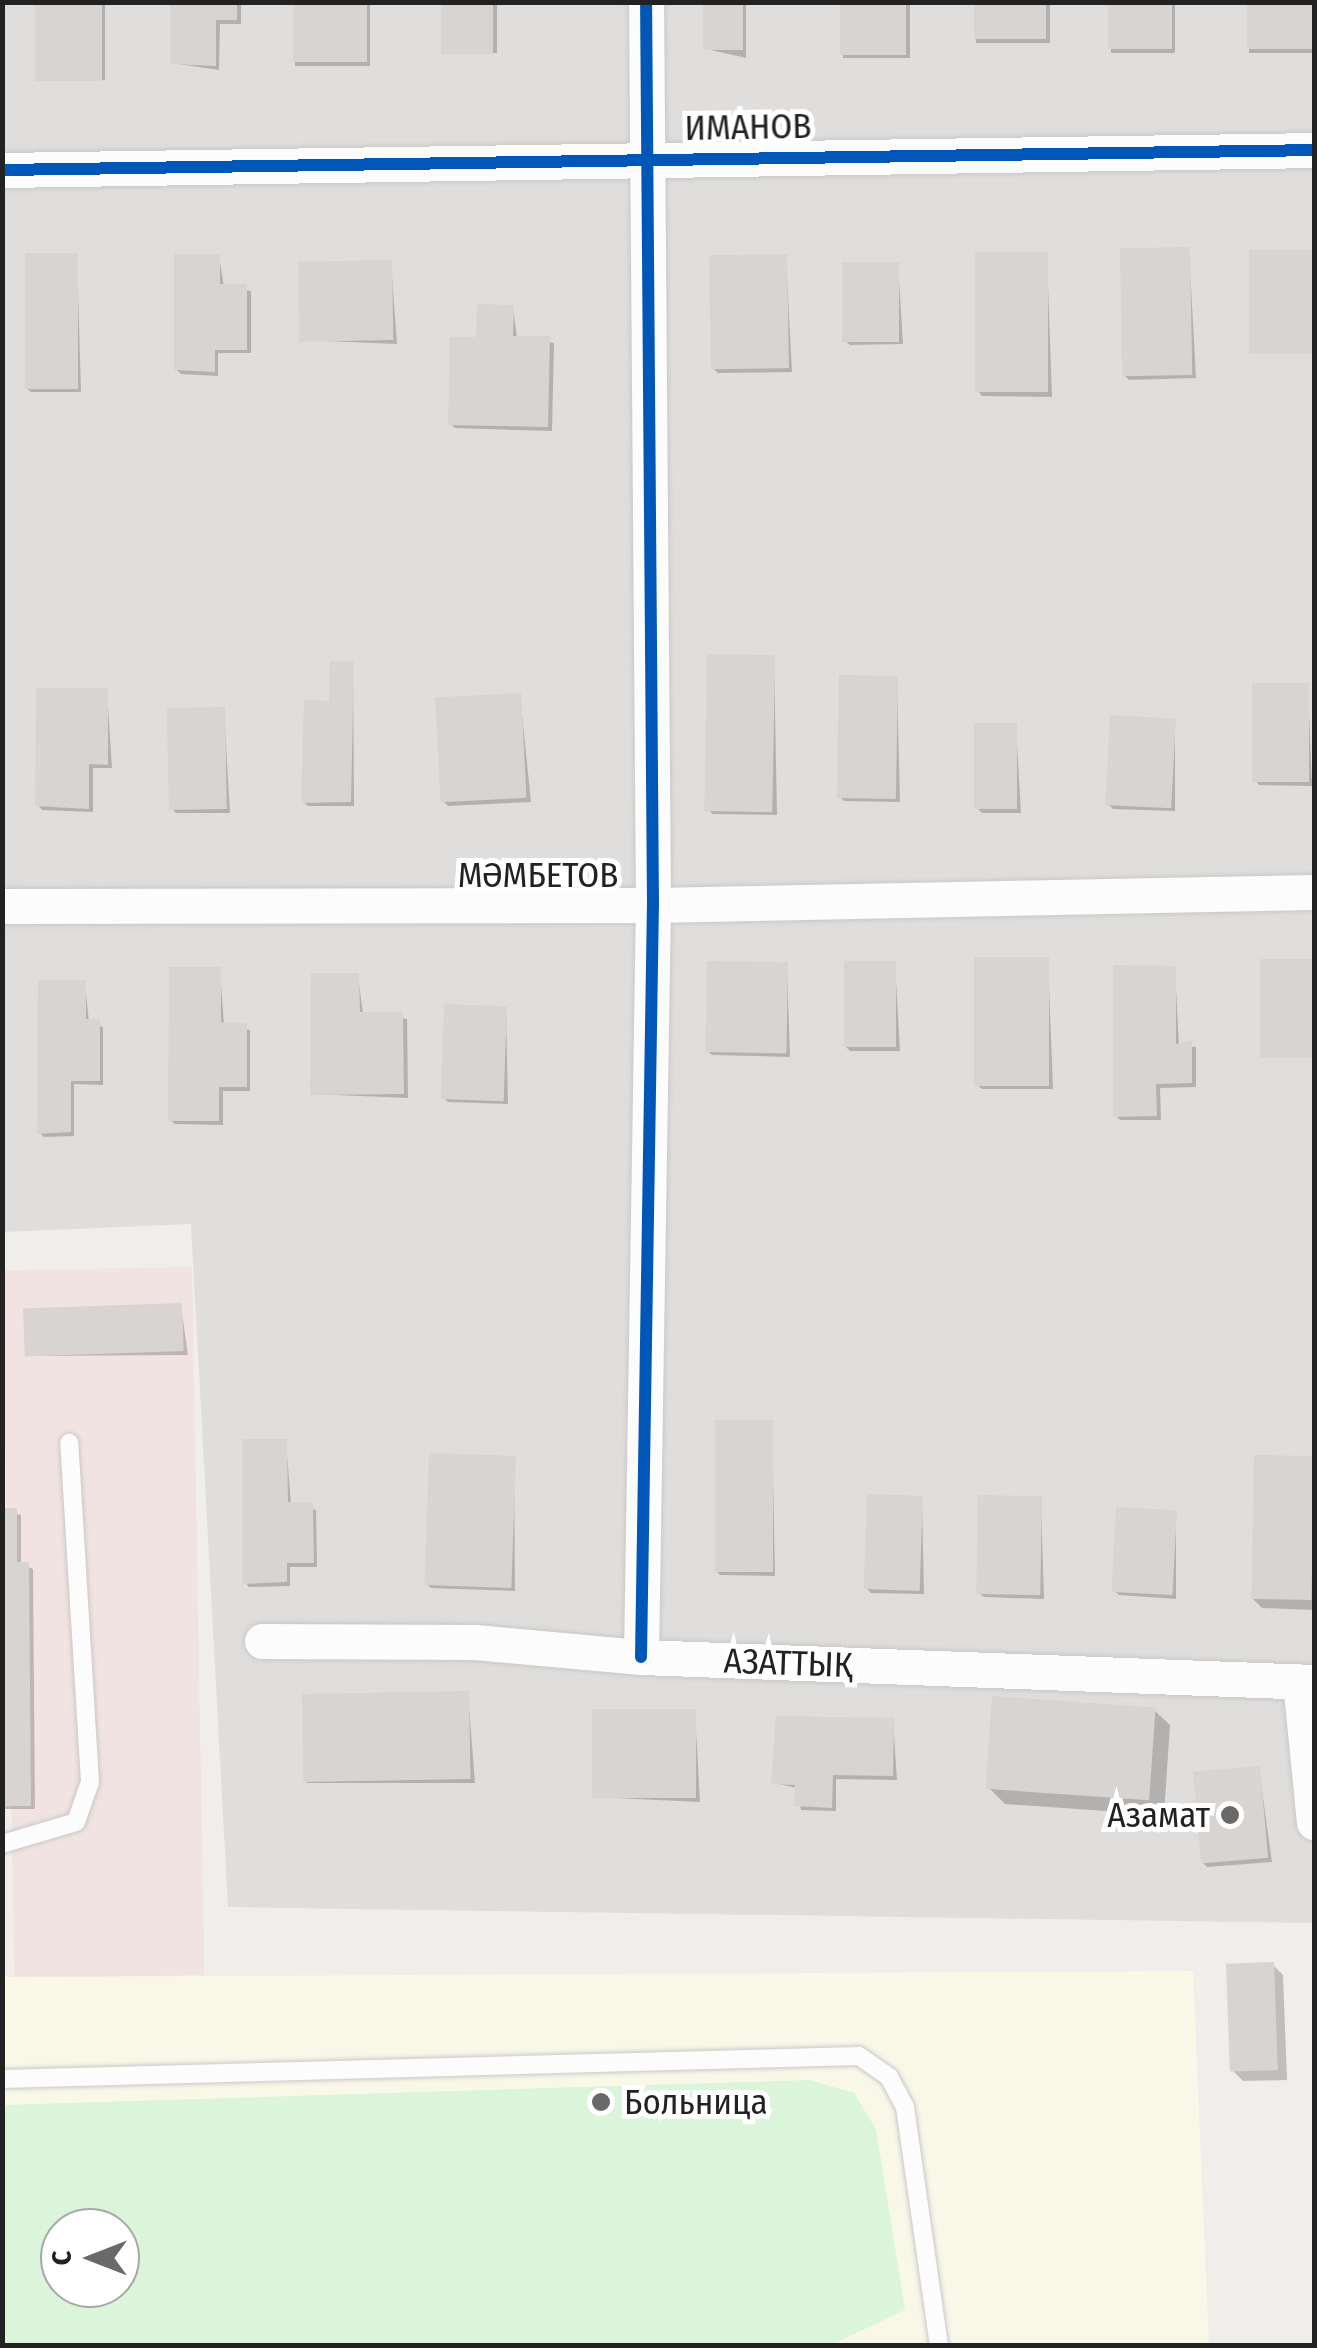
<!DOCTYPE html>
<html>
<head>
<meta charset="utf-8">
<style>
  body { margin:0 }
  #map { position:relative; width:1317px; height:2348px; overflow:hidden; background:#f0eeeb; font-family:"Fira Sans Condensed",sans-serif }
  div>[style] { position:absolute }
  .residential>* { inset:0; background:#dfdedc }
  .commercial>* { inset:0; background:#f1e3e1; transform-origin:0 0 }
  .education>* { inset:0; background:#f8f7e8 }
  .park>* { inset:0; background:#daf5da }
  .shadow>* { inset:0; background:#0003; transform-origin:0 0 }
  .building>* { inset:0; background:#d7d4d2; transform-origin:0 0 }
  .roads { filter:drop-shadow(0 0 2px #c9c8c7) drop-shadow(0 0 2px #c9c8c7) }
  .lane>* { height:18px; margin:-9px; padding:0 9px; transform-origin:9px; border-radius:9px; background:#fdfcfc }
  .street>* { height:35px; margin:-17.5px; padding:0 17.5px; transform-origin:17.5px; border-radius:17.5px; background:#fdfcfc }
  .cycleway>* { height:12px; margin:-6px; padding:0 6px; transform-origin:6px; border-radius:6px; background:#0057b8 }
  .dots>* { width:28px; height:28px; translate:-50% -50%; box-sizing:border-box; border:5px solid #fff; border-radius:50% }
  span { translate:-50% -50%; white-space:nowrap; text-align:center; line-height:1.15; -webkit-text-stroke:10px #fff; paint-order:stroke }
  .street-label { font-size:35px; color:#222 }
  .poi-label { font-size:35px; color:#222 }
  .right { translate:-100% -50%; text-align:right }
  .left { translate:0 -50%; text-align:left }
  .frame { position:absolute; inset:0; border:5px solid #222; pointer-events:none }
  .north { position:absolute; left:40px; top:2208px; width:100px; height:100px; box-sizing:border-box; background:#fff; border:2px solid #a7a7a7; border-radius:50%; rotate:270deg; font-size:28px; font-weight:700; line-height:40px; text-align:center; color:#222 }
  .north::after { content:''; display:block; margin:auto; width:35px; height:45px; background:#6a6968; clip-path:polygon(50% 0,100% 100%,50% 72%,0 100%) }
</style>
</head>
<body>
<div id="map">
  <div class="residential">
    <i style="clip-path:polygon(2px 3px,1314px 3px,1314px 1923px,228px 1907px,191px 1224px,3px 1232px)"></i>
  </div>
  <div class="commercial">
    <i style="left:192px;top:1267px;width:708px;height:190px;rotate:89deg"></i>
  </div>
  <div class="education">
    <i style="clip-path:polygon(evenodd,1193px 1971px,1209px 2345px,3px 2345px,2px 1977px,1193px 1971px,60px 2228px,120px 2228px,120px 2288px,60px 2288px,60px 2228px)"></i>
  </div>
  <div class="park">
    <i style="clip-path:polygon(evenodd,809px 2080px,854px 2093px,876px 2129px,905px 2310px,831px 2345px,3px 2345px,4px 2105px,809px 2080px,60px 2228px,120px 2228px,120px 2288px,60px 2288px,60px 2228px)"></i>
  </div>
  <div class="shadow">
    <i style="left:37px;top:2px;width:68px;height:78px"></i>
    <i style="clip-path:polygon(173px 2px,241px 2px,241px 24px,220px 24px,219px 70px,172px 63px)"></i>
    <i style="left:295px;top:2px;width:75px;height:64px"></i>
    <i style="left:443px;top:2px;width:54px;height:51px"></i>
    <i style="clip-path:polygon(703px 2px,746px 2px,746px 58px,706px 49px)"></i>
    <i style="left:843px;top:2px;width:67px;height:56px"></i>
    <i style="left:976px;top:2px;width:74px;height:41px"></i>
    <i style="left:1111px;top:2px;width:64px;height:51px"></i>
    <i style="left:1249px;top:2px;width:65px;height:51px"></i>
    <i style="clip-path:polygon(1189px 249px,1196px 378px,1129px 380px,1124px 375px)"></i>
    <i style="left:1252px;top:252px;width:62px;height:101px"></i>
    <i style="clip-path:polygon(1047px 255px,1052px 397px,982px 396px,978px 391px)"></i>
    <i style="clip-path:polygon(77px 256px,81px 392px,31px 392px,26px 388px)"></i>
    <i style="clip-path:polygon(219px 256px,224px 287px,251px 291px,251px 353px,218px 353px,218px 376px,181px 374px,176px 369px)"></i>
    <i style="clip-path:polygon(786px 257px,792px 372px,718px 373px,713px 368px)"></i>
    <i style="clip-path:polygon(391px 263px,397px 344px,301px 340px)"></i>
    <i style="clip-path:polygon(898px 264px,903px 344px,850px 345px,845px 341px)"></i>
    <i style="clip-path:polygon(513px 307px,517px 338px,554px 343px,552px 431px,455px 428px,450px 424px,479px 340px)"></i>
    <i style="clip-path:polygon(774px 657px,777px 815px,713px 814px,708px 810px)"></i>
    <i style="clip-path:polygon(353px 664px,354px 806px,308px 806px,303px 802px)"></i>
    <i style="clip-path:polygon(897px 679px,900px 802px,844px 801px,840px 797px)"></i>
    <i style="clip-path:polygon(1308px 686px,1312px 786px,1259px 785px,1255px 780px)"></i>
    <i style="clip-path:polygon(107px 691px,112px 768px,93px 768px,93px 812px,42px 810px,38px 805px)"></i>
    <i style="clip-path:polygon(520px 695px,531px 802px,448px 806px,444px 802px)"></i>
    <i style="clip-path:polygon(224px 710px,230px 813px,176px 813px,171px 808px)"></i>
    <i style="clip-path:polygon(1175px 720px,1175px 811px,1113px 809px,1108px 804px)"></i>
    <i style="clip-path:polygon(1016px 725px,1021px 813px,982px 813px,977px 808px)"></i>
    <i style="clip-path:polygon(1048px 960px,1053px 1089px,982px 1089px,977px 1085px)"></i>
    <i style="left:1263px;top:961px;width:51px;height:96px;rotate:1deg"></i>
    <i style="clip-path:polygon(895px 963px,900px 1051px,850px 1051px,845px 1046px)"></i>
    <i style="clip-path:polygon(787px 965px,790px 1057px,712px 1055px,707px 1051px)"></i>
    <i style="clip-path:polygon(1175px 968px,1179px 1046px,1196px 1047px,1196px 1087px,1160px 1088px,1161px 1120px,1120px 1120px,1116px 1116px)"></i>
    <i style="clip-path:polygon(220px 970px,224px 1025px,250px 1030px,250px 1091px,223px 1091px,223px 1125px,175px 1124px,170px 1120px)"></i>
    <i style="clip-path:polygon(358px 976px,363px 1014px,407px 1019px,408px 1098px,312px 1094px)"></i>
    <i style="clip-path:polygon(85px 983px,89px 1022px,103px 1027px,103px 1085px,74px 1084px,74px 1136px,44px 1137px,40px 1133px)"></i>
    <i style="clip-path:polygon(506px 1008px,508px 1104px,448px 1102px,444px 1098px)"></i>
    <i style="clip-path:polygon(181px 1306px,188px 1355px,28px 1356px)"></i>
    <i style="clip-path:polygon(772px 1423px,775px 1576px,720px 1575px,716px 1571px)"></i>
    <i style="clip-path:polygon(286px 1441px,291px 1505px,316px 1510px,317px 1567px,290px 1567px,290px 1586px,249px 1587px,245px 1582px)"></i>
    <i style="clip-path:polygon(1256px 1457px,1314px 1459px,1314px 1610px,1262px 1608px,1252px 1598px)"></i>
    <i style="clip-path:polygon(514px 1458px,515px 1591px,431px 1588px,427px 1584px)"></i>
    <i style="clip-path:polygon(922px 1499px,924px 1594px,871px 1593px,866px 1588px)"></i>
    <i style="clip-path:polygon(1041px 1499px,1044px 1599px,984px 1597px,979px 1593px)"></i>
    <i style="clip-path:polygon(2px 1511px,21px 1515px,21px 1564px,33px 1569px,35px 1809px,2px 1809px)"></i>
    <i style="clip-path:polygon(1176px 1512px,1176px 1599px,1119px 1595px,1114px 1591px)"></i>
    <i style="clip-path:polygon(468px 1694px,475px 1783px,306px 1783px)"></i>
    <i style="clip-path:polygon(1154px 1710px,1170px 1725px,1164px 1815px,1005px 1804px,989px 1788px)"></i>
    <i style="clip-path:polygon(695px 1712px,700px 1802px,594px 1797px)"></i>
    <i style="clip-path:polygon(893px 1720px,897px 1780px,836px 1779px,836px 1811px,801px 1810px,797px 1788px,774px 1783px)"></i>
    <i style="clip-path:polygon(1259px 1769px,1272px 1862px,1207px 1867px,1203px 1863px)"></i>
    <i style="clip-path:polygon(1273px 1965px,1283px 1975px,1287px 2080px,1243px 2081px,1233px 2071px)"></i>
  </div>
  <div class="building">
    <i style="left:35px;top:2px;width:67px;height:79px"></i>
    <i style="clip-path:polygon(170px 2px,237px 2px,237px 20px,216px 20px,216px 66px,170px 64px)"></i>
    <i style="left:293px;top:2px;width:74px;height:60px"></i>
    <i style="left:441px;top:2px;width:52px;height:52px"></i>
    <i style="left:703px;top:2px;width:40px;height:48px"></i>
    <i style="left:840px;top:2px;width:66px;height:53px"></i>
    <i style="left:974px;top:2px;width:72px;height:37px"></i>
    <i style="left:1108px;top:2px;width:64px;height:47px"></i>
    <i style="left:1247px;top:2px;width:67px;height:47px"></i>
    <i style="left:1190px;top:247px;width:128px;height:70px;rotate:89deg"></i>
    <i style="left:1249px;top:250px;width:65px;height:104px"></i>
    <i style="left:975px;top:252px;width:73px;height:140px"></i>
    <i style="left:25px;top:253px;width:53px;height:136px"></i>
    <i style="clip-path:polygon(174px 254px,220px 254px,220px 284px,247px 284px,247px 350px,215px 350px,215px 372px,174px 370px)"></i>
    <i style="left:787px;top:254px;width:114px;height:78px;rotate:89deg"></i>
    <i style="left:392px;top:260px;width:80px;height:94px;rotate:89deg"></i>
    <i style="left:842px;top:262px;width:57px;height:80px"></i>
    <i style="clip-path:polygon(477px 304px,514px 305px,513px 336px,550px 336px,548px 427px,448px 425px,450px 337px,476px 337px)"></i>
    <i style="left:707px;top:654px;width:68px;height:157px;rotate:1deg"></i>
    <i style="clip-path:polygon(330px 661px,354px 662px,351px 802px,301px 803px,304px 700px,329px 701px)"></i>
    <i style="left:839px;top:675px;width:59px;height:123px;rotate:1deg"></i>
    <i style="left:1252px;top:683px;width:57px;height:99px"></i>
    <i style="clip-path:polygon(36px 688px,108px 688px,108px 765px,89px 764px,89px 809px,35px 806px)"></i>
    <i style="left:521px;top:693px;width:105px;height:86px;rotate:87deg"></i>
    <i style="left:225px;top:707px;width:102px;height:58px;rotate:89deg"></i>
    <i style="left:1110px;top:715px;width:66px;height:90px;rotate:3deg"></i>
    <i style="left:974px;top:723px;width:43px;height:86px"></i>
    <i style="left:974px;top:957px;width:75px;height:129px"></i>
    <i style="left:1260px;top:959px;width:54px;height:99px"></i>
    <i style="left:707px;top:961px;width:81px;height:91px;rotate:1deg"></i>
    <i style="left:844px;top:961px;width:52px;height:86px"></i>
    <i style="clip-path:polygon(1113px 965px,1176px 966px,1176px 1044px,1192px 1040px,1192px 1083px,1156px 1084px,1157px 1116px,1113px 1117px)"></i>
    <i style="clip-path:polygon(169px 967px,221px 967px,221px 1022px,247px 1023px,247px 1087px,219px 1087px,219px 1121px,168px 1121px)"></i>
    <i style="clip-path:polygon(311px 973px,359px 973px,360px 1012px,403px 1012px,404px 1094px,310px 1095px)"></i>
    <i style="clip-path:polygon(38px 980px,86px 980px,86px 1019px,100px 1019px,100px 1081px,71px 1081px,71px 1132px,37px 1134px)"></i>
    <i style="left:444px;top:1004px;width:63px;height:95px;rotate:2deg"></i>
    <i style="left:182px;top:1303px;width:48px;height:159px;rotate:88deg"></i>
    <i style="left:715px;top:1420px;width:58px;height:152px"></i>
    <i style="clip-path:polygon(242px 1439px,287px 1439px,288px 1502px,313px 1502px,314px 1563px,287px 1563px,287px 1582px,242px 1584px)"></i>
    <i style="left:429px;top:1453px;width:87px;height:132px;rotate:2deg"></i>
    <i style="left:1254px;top:1455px;width:60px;height:144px;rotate:1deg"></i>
    <i style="left:867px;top:1494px;width:56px;height:95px;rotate:2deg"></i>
    <i style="left:978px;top:1495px;width:64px;height:99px;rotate:1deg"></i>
    <i style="left:1116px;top:1507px;width:61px;height:85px;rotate:3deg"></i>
    <i style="clip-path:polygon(2px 1508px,17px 1508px,17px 1562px,29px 1562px,31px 1806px,2px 1806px)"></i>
    <i style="left:469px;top:1691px;width:88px;height:167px;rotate:89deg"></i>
    <i style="left:992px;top:1696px;width:164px;height:93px;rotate:4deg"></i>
    <i style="left:592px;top:1709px;width:104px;height:89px"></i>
    <i style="clip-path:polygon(776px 1716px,894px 1718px,893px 1776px,833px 1775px,832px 1808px,794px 1806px,795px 1785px,771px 1784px)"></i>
    <i style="left:1260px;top:1766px;width:92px;height:67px;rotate:85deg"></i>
    <i style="left:1274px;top:1962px;width:108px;height:48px;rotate:88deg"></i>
  </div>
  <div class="roads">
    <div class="lane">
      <i style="left:2px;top:1844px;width:77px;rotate:-16.6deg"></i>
      <i style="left:76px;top:1822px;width:42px;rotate:-70.7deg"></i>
      <i style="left:90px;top:1782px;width:340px;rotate:-93.5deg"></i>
      <i style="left:2px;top:2079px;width:857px;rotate:-1.54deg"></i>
      <i style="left:859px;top:2056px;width:37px;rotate:35deg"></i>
      <i style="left:889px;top:2077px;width:34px;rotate:62deg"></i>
      <i style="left:905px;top:2107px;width:241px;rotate:81.9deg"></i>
    </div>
    <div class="street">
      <i style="left:2px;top:170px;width:1312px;rotate:-0.87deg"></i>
      <i style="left:2px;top:906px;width:651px;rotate:-0.09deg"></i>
      <i style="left:653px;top:905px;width:661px;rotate:-1.13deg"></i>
      <i style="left:262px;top:1641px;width:213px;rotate:0.3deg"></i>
      <i style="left:475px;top:1642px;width:167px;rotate:5.2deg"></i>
      <i style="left:641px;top:1657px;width:673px;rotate:2.13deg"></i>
      <i style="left:641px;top:1657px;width:752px;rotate:-89.09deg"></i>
      <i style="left:653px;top:905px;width:903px;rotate:-90.44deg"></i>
      <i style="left:1300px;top:1682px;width:141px;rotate:84.3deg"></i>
    </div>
  </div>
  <div class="cycleway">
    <i style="left:2px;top:170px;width:1312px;rotate:-0.87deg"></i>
    <i style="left:641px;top:1657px;width:752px;rotate:-89.09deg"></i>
    <i style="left:653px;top:905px;width:903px;rotate:-90.44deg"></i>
  </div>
  <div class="dots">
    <i style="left:1230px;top:1815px;background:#6a6968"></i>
    <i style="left:601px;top:2102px;background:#6a6968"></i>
  </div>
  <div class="street-label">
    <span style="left:748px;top:127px;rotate:-1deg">ИМАНОВ</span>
    <span style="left:538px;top:875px">МӘМБЕТОВ</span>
    <span style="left:788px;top:1663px;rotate:2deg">АЗАТТЫҚ</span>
  </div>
  <div class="poi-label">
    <span class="right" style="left:1210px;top:1815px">Азамат</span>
    <span class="left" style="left:624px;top:2102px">Больница</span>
  </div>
  <div class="frame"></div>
  <div class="north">С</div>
</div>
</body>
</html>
